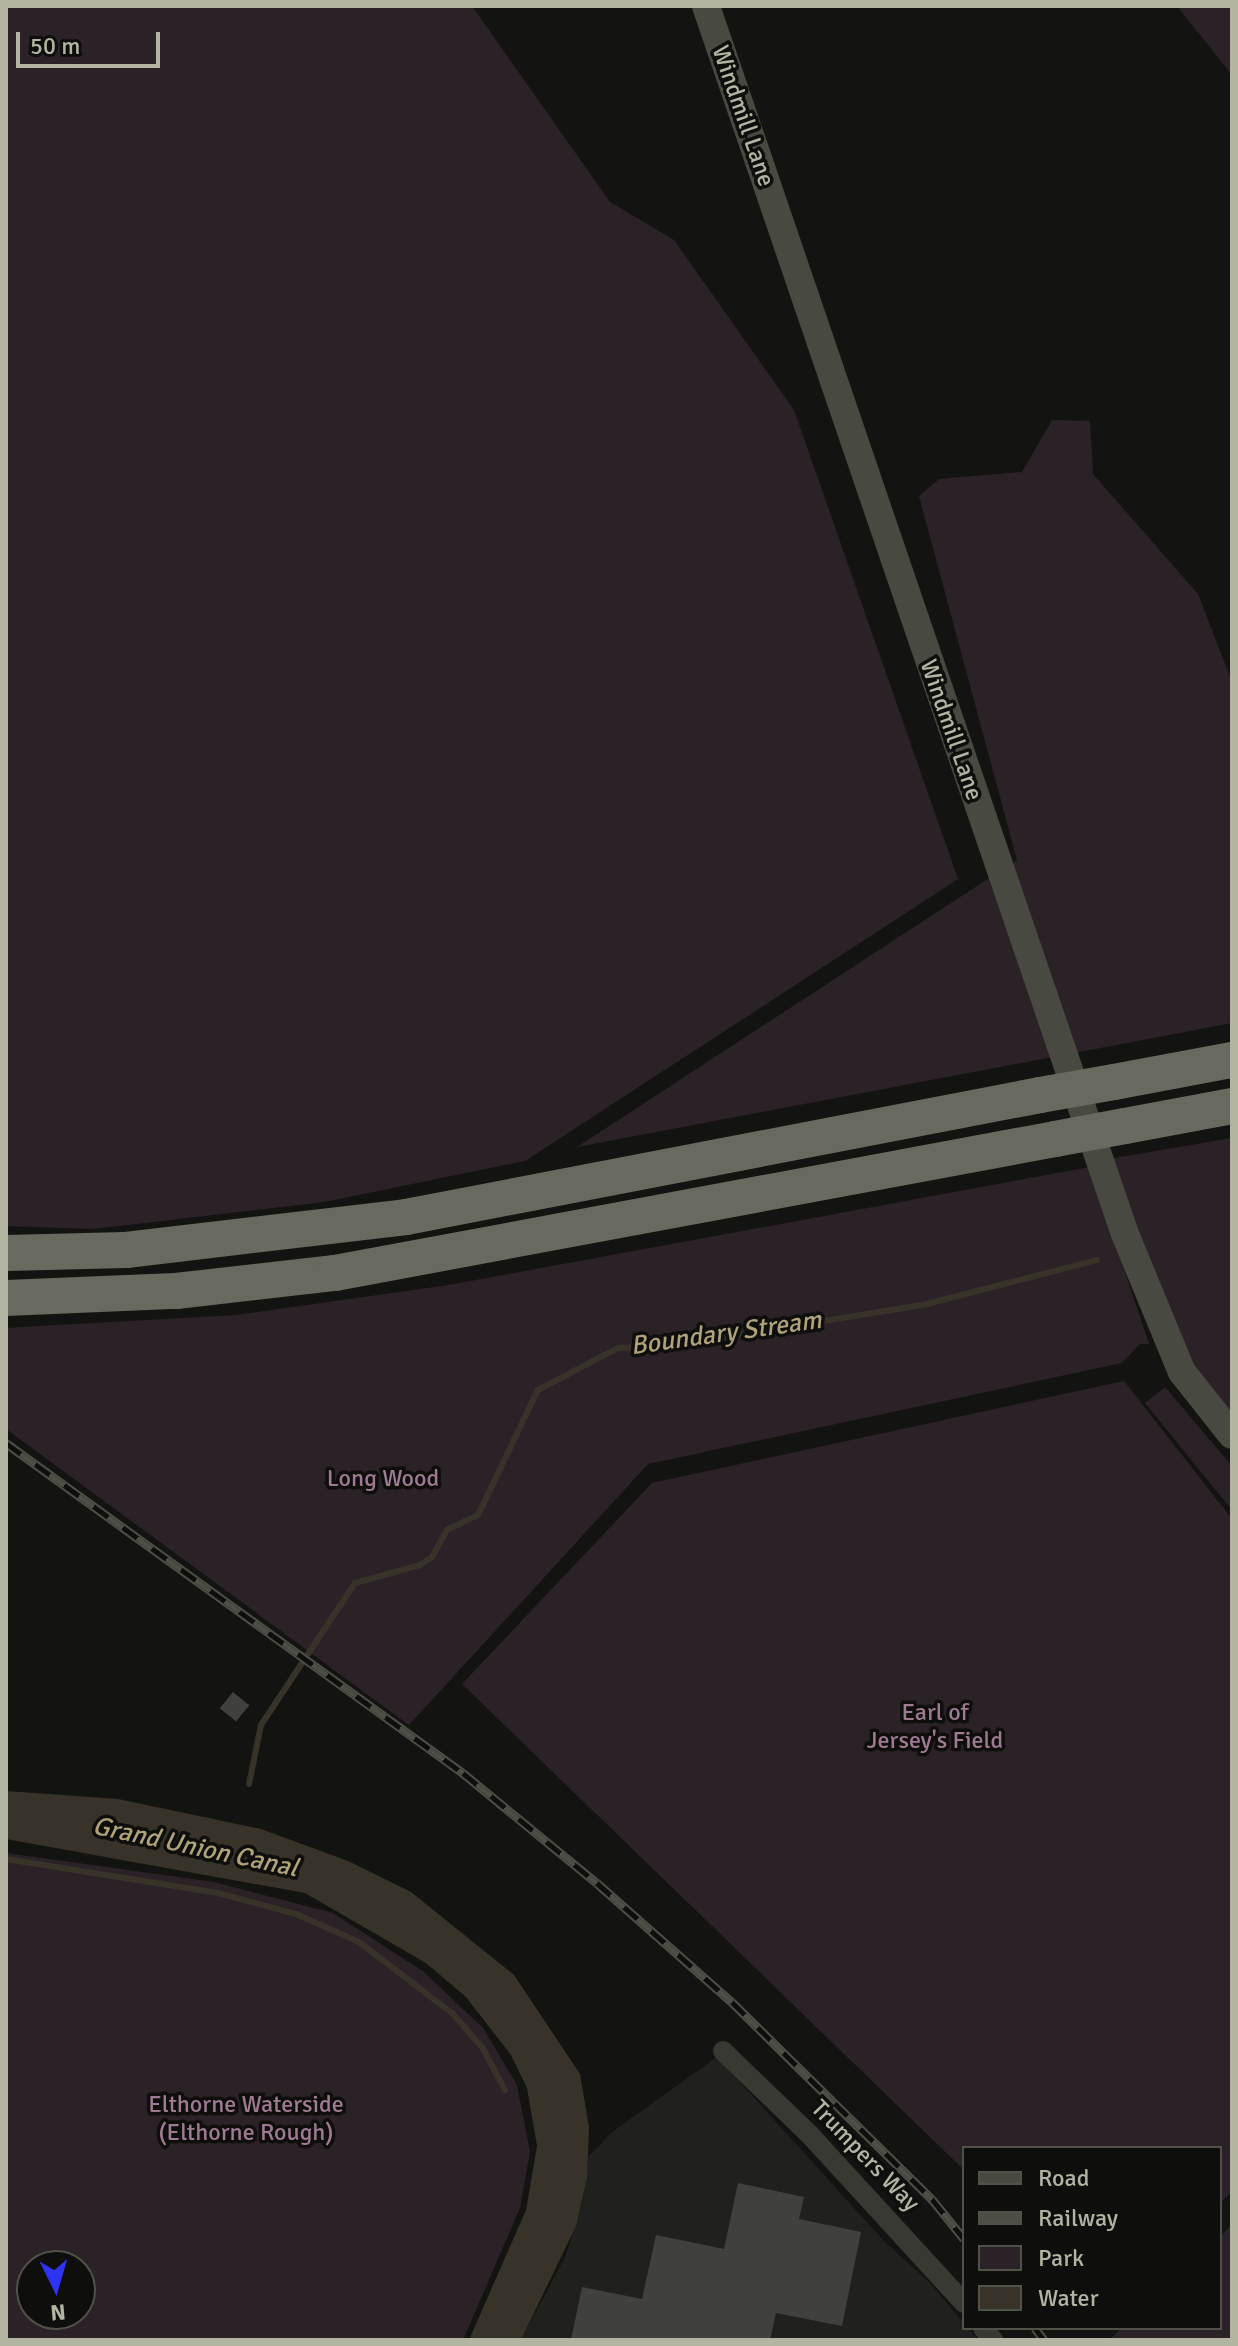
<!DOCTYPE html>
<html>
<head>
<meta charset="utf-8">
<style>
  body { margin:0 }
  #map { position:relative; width:1238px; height:2346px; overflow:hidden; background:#131412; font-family:Signika,sans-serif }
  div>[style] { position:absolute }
  .built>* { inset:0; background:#20211e }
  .green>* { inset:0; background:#2b2228 }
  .water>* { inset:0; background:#373328 }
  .stream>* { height:6px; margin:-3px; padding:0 3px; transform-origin:3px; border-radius:3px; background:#373328 }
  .building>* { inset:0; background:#40413c; transform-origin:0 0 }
  .street>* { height:20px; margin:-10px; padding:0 10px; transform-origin:10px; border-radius:10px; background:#383933 }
  .secondary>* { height:28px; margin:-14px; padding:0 14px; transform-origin:14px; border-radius:14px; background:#484941 }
  .highway>* { height:36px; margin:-18px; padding:0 18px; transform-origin:18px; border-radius:18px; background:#696a5f }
  .rail>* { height:9px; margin-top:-4.5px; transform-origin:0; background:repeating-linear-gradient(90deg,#0e0f0d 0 18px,#4d4e46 0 36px); box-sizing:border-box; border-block:2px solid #4d4e46 }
  .highway-bridge>* { height:36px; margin:-18px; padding:0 18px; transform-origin:18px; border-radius:18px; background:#696a5f }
  span { translate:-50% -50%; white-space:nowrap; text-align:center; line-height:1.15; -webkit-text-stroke:7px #0e0f0d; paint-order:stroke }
  .street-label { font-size:24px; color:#b4b4a3 }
  .park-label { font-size:24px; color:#a07a92 }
  .water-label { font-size:26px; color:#b0a37a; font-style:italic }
  .frame { position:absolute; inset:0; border:8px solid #b4b4a3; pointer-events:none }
  .legend { position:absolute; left:962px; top:2146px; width:260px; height:184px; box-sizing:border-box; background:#0e0f0d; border:2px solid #505149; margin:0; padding:10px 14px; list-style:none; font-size:24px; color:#b4b4a3 }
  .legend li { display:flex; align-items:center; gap:16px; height:40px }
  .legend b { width:40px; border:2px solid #505149 }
  .north { position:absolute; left:16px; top:2250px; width:80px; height:80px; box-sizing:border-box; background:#0e0f0d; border:2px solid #505149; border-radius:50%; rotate:175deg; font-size:22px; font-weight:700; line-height:32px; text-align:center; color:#b4b4a3 }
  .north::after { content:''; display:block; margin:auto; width:28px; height:36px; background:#2c34f2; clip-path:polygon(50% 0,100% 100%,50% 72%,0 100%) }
  .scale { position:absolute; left:16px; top:32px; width:144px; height:36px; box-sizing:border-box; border:4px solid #b4b4a3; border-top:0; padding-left:10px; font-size:24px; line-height:28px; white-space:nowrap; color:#b4b4a3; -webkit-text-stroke:6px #0e0f0d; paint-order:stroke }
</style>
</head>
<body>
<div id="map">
  <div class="built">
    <i style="clip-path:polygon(717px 2057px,884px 2241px,929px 2282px,978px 2340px,521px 2340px,565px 2257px,582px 2203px,588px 2157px,611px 2133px)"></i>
  </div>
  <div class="green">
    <i style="clip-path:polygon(6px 6px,472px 6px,610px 202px,674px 240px,794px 410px,958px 879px,525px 1161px,324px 1202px,93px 1229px,6px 1226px)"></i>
    <i style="clip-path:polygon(1177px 6px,1232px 6px,1232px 75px)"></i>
    <i style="clip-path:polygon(1052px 420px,1090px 421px,1093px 474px,1198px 594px,1232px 682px,1232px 1023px,577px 1147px,1017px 860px,919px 496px,939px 479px,1022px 472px)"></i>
    <i style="clip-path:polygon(1232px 1138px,1232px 1417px,1190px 1365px,1103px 1160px)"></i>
    <i style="clip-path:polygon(1090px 1167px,1149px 1344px,1140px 1344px,1122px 1363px,648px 1464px,409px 1725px,6px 1429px,6px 1328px,236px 1315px,449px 1285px)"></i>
    <i style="clip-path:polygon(1124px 1381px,1232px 1519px,1232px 2192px,1220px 2203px,1220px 2148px,964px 2148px,964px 2170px,462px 1684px,652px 1483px)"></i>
    <i style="clip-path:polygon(1165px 1387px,1232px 1466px,1232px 1510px,1145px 1403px)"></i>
    <i style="clip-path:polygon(evenodd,6px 1853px,214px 1882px,333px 1913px,424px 1972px,483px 2028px,517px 2085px,530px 2152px,520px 2208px,463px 2340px,6px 2340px,6px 1853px,32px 2266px,80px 2266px,80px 2314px,32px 2314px,32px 2266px)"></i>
    <i style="clip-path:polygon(1232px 2225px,1232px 2340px,1109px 2340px,1122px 2328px,1220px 2328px,1220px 2236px)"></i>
  </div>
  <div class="water">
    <i style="clip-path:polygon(6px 1791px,118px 1799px,261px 1829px,348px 1861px,411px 1892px,514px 1975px,580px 2074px,589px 2127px,587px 2178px,576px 2226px,521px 2340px,469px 2340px,526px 2210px,537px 2146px,527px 2088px,511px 2055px,466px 1997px,426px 1963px,305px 1893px,6px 1839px)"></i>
  </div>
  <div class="stream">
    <i style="left:249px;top:1784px;width:60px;rotate:-78.5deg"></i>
    <i style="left:261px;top:1725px;width:170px;rotate:-56.5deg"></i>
    <i style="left:355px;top:1583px;width:67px;rotate:-15.5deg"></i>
    <i style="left:420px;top:1565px;width:14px;rotate:-34deg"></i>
    <i style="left:432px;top:1557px;width:31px;rotate:-61deg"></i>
    <i style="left:447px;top:1530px;width:34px;rotate:-26deg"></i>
    <i style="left:478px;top:1515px;width:139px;rotate:-64.4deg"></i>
    <i style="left:538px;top:1390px;width:90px;rotate:-27.7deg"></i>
    <i style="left:618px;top:1348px;width:51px;rotate:-2.2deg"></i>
    <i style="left:669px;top:1346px;width:261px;rotate:-9.2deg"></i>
    <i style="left:927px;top:1304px;width:176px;rotate:-14.5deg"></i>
    <i style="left:6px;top:1859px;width:215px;rotate:9.1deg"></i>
    <i style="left:218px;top:1893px;width:81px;rotate:15.1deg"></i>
    <i style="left:296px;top:1914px;width:69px;rotate:24deg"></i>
    <i style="left:359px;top:1942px;width:117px;rotate:37.4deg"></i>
    <i style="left:452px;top:2013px;width:45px;rotate:48.6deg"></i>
    <i style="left:482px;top:2047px;width:49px;rotate:61.9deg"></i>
  </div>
  <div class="building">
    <i style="left:233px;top:1692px;width:21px;height:21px;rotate:39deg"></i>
    <i style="clip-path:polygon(738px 2183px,804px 2197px,799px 2219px,861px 2232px,842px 2326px,776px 2313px,770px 2340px,571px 2340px,582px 2287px,642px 2299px,656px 2235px,724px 2249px)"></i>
  </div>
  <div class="street">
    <i style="left:723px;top:2051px;width:121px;rotate:44deg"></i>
    <i style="left:810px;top:2135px;width:228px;rotate:47.5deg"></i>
    <i style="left:983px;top:2328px;width:16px;rotate:50deg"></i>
  </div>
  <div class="secondary">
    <i style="left:706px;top:6px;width:1298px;rotate:71.16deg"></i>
    <i style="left:1125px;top:1234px;width:149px;rotate:67.6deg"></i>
    <i style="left:1182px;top:1372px;width:80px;rotate:51.6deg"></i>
  </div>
  <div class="highway">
    <i style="left:1114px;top:1082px;width:120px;rotate:-10.6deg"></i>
    <i style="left:1125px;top:1126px;width:109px;rotate:-10.6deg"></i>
    <i style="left:6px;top:1253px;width:120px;rotate:-1.4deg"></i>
    <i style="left:126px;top:1250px;width:282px;rotate:-6.7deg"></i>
    <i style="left:406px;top:1217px;width:646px;rotate:-10.89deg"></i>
    <i style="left:6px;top:1298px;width:170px;rotate:-2.4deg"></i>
    <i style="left:176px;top:1291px;width:160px;rotate:-6.5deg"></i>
    <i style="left:335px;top:1273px;width:732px;rotate:-10.54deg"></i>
  </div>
  <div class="rail">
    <i style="left:6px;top:1443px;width:564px;rotate:35.83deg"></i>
    <i style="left:463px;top:1773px;width:173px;rotate:39.4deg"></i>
    <i style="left:597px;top:1883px;width:180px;rotate:41.4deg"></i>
    <i style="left:732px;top:2002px;width:281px;rotate:44.6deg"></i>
    <i style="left:932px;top:2199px;width:51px;rotate:51.3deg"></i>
    <i style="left:1035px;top:2328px;width:15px;rotate:53deg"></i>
  </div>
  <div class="highway-bridge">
    <i style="left:1040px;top:1095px;width:75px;rotate:-10deg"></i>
    <i style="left:1055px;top:1139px;width:71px;rotate:-10.5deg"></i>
  </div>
  <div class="street-label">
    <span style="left:743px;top:116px;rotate:71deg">Windmill Lane</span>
    <span style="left:951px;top:730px;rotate:71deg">Windmill Lane</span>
    <span style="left:865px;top:2156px;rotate:46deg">Trumpers Way</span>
  </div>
  <div class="park-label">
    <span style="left:383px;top:1479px">Long Wood</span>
    <span style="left:935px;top:1727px">Earl of<br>Jersey's Field</span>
    <span style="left:246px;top:2119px">Elthorne Waterside<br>(Elthorne Rough)</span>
  </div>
  <div class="water-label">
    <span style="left:726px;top:1334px;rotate:-8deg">Boundary Stream</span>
    <span style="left:195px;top:1848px;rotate:12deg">Grand Union Canal</span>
  </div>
  <div class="frame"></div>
  <ul class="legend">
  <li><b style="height:10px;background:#484941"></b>Road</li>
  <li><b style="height:10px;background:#4d4e46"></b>Railway</li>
  <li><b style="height:22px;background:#2b2228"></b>Park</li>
  <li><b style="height:22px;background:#373328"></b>Water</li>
  </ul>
  <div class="north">N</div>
  <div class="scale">50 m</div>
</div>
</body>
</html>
